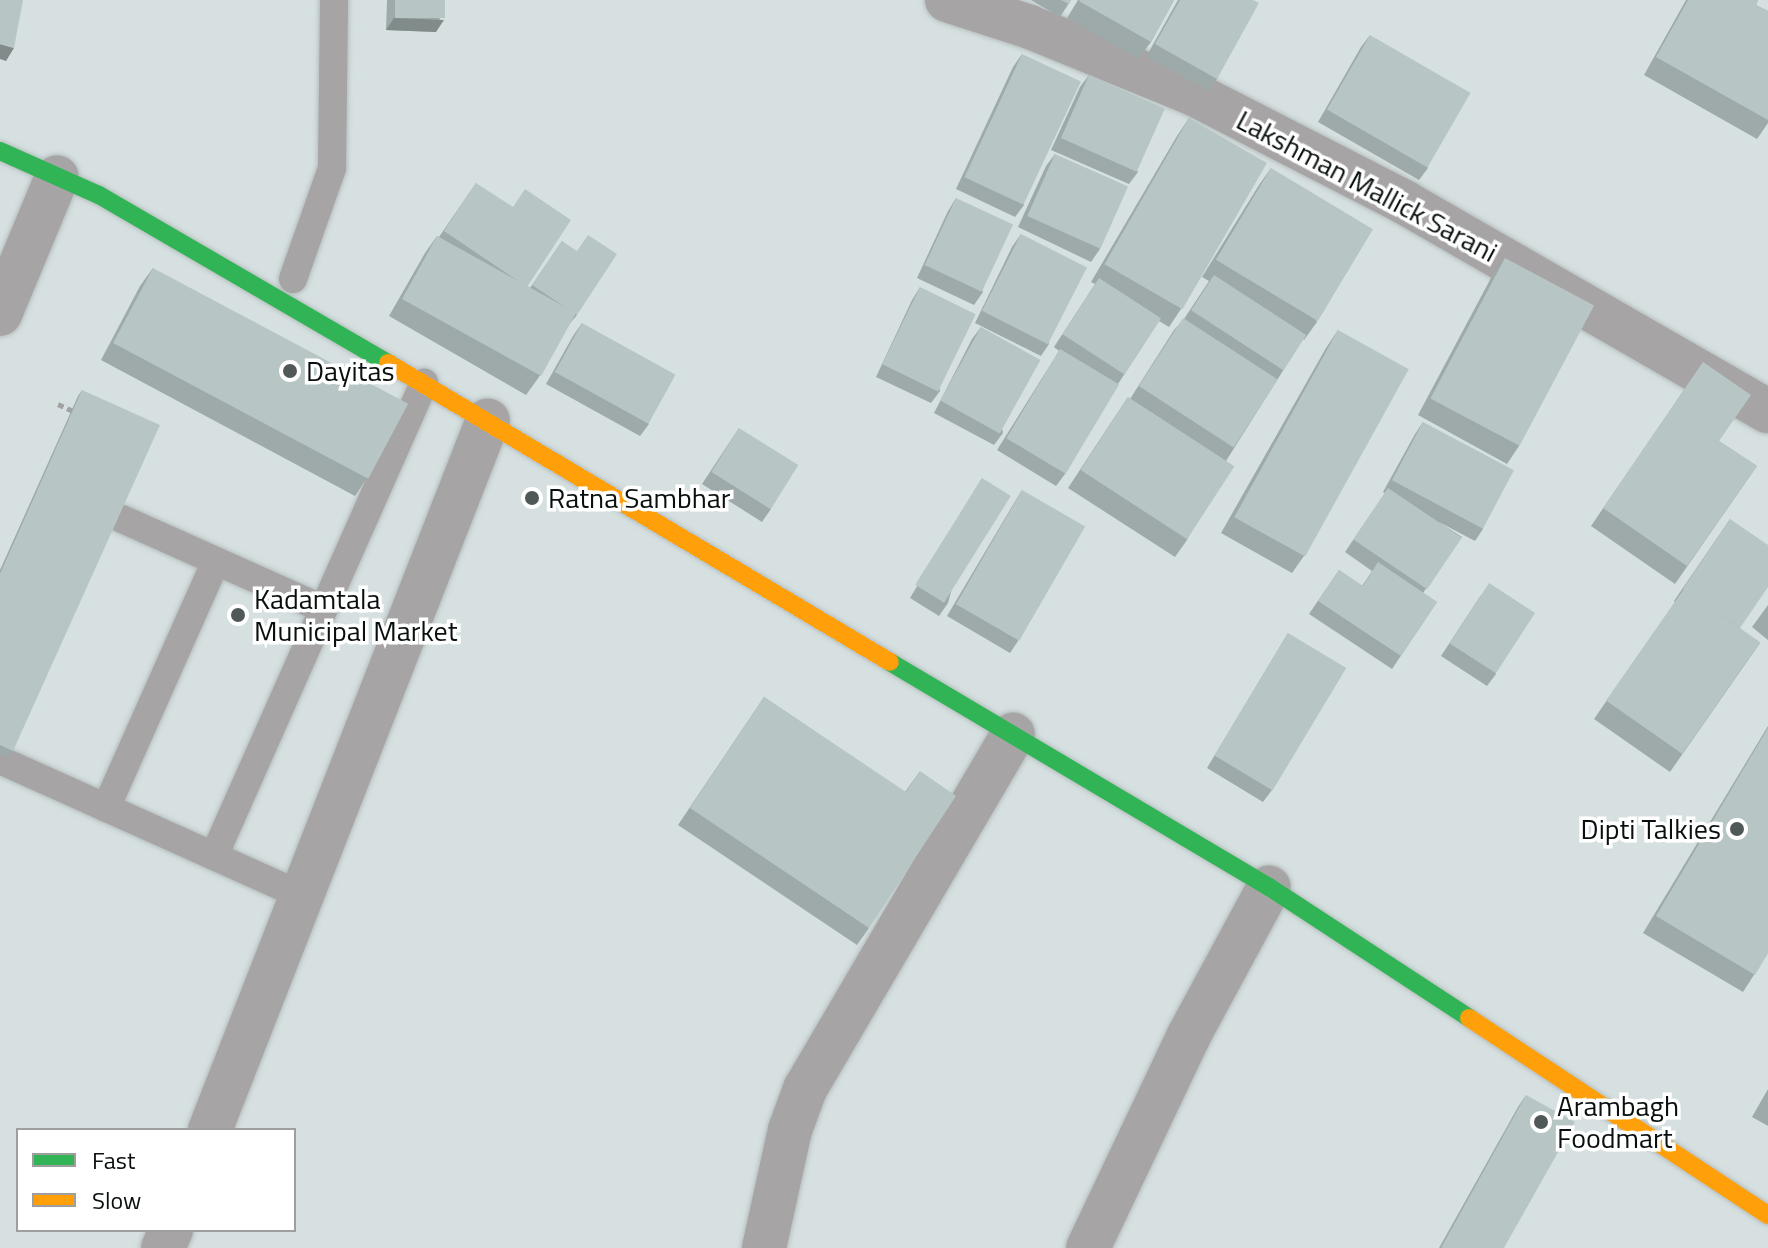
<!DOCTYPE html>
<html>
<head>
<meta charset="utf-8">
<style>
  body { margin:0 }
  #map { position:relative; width:1768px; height:1248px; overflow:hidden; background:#d6e0e0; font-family:"Titillium Web",sans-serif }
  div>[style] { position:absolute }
  .path>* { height:5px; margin-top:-2.5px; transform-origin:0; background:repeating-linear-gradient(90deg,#a0a2a2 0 6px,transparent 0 10px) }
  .roads { filter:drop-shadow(0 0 2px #b6bebe) drop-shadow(0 0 2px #b6bebe) }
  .lane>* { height:28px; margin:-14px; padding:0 14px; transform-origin:14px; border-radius:14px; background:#a6a4a4 }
  .street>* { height:44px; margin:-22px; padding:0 22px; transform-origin:22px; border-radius:22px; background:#a6a4a4 }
  .fast>* { height:18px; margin:-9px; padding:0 9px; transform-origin:9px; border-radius:9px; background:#30b455 }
  .slow>* { height:18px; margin:-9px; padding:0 9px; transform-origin:9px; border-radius:9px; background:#ff9f0a }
  .wall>* { inset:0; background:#9daaa9 }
  .shaded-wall>* { inset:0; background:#808b8a }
  .building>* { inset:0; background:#b7c6c5; transform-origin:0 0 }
  .dots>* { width:22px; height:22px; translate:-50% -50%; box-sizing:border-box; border:4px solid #fff; border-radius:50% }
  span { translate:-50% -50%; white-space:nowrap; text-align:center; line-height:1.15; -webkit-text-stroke:7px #fff; paint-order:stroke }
  .street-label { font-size:28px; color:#090f0f }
  .poi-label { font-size:28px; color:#090f0f }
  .left { translate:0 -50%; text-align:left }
  .right { translate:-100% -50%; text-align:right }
  .legend { position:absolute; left:16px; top:1128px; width:280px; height:104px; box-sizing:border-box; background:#fff; border:2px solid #9d9f9f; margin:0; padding:10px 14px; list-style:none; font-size:24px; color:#090f0f }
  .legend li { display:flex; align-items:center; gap:16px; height:40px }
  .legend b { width:40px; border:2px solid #9d9f9f }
</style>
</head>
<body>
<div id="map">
  <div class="path">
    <i style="left:58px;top:404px;width:19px;rotate:25deg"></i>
  </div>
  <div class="roads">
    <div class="lane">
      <i style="left:293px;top:279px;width:118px;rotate:-70.6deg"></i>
      <i style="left:332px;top:168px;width:168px;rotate:-89.3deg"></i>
      <i style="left:122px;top:519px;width:220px;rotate:24.1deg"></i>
      <i style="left:0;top:760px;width:332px;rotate:24.2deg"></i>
      <i style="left:106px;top:808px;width:270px;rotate:-66deg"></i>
      <i style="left:214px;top:856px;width:518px;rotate:-66.06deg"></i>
    </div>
    <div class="street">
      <i style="left:947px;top:0;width:87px;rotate:18deg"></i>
      <i style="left:1030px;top:27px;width:177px;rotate:22.2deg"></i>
      <i style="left:1194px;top:94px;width:236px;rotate:27.2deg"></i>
      <i style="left:1404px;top:202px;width:420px;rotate:29.9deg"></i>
      <i style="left:0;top:314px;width:148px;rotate:-67.4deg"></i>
      <i style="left:210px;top:1130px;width:762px;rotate:-68.62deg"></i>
      <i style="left:163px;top:1248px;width:20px;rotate:-66deg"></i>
      <i style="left:764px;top:1248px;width:121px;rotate:-77.6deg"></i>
      <i style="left:790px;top:1130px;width:44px;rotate:-69.9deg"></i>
      <i style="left:805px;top:1089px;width:411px;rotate:-59.6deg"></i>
      <i style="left:1088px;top:1248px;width:233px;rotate:-64.6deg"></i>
      <i style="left:1188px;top:1037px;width:170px;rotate:-61.6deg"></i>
    </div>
    <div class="fast">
      <i style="left:0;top:151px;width:108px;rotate:24deg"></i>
      <i style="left:99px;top:195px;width:334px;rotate:30.2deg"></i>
      <i style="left:890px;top:662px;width:441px;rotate:30.7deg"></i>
      <i style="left:1269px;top:887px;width:239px;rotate:33.2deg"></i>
    </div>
    <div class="slow">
      <i style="left:388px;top:363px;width:584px;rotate:30.78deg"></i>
      <i style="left:1469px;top:1018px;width:358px;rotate:33.4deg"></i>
    </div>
  </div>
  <div class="wall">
    <i style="clip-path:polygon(387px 0,445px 0,436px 32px,386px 30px)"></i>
    <i style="clip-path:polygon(1031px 0,1071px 0,1060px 17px)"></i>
    <i style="clip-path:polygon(1078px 0,1174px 0,1151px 42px,1138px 59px,1067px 18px)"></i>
    <i style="clip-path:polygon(1178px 0,1253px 0,1217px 79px,1209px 91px,1146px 57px)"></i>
    <i style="clip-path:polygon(1686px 0,1758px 0,1756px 5px,1768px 11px,1768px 123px,1757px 139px,1644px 75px)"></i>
    <i style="clip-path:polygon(1370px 35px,1428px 168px,1419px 180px,1318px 122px,1361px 47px)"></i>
    <i style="clip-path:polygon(1022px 54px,1024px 205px,1015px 217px,956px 189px,1013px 67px)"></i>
    <i style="clip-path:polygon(1089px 75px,1138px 172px,1129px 184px,1051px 150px,1080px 87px)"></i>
    <i style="clip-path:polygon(1189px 118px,1181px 309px,1169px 327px,1159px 321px,1118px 384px,1065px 474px,1056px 486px,997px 450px,1059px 351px,1054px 347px,1095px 284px,1091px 282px,1177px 136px)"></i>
    <i style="clip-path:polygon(1055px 154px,1100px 249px,1091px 262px,1018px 227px,1046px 166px)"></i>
    <i style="clip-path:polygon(1271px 168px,1317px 322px,1304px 340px,1303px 339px,1226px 461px,1187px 540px,1175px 557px,1068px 488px,1116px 415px,1128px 397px,1130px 399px,1174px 330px,1184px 319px,1209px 281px,1202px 277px,1259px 185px)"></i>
    <i style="clip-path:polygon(476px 183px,527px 287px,530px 288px,562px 241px,577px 315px,567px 327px,539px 377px,526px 395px,389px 316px,425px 253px,437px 236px,439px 237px)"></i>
    <i style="clip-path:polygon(956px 198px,983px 292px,974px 305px,917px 278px,948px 211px)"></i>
    <i style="clip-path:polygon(1021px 234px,1049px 344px,1041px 356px,975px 323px,1012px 247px)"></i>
    <i style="clip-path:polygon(1505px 258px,1519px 446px,1507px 464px,1418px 415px,1492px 276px)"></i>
    <i style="clip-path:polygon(153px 268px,367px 478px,355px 496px,101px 360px,140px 286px)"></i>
    <i style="clip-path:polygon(920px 287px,940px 391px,931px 403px,876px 377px,912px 300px)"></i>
    <i style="clip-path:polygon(582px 323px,649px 424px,640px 436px,546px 384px,573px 336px)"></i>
    <i style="clip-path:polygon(981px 327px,1003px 433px,994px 445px,934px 413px,972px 339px)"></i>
    <i style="clip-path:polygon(1338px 330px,1304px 556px,1292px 573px,1221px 533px,1326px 348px)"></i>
    <i style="clip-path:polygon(1703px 362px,1719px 441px,1757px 466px,1675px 584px,1591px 526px)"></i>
    <i style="clip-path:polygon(82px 390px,13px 751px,9px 758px,0 754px,0 570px,78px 396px)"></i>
    <i style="clip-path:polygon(1423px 422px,1483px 529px,1475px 541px,1437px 521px,1462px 537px,1423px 593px,1437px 602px,1392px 669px,1309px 614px,1339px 570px,1362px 586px,1372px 571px,1345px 552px,1385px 493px,1383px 492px,1415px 434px)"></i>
    <i style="clip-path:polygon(739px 428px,771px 509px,762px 522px,702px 484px)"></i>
    <i style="clip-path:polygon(982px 478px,948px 603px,939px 616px,910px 598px,974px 491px)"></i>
    <i style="clip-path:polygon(1022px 490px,1018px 641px,1010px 653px,947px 616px,1014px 503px)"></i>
    <i style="clip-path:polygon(1730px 519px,1740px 629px,1760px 643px,1670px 772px,1594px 719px,1675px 602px,1674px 601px)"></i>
    <i style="clip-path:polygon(1481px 595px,1496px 674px,1487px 686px,1441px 656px)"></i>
    <i style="clip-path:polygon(1768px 605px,1768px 640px,1752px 627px)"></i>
    <i style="clip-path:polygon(1288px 633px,1272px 790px,1263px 802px,1207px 768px)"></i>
    <i style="clip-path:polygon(764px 697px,905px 792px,920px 771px,869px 928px,857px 945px,678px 825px)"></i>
    <i style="clip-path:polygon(1768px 726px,1768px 953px,1743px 992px,1643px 933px)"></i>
    <i style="clip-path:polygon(1768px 1089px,1768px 1126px,1752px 1117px)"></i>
    <i style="clip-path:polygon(1526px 1095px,1504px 1248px,1439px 1248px,1518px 1107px)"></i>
  </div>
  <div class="shaded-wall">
    <i style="clip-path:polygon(394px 18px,444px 20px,436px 32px,386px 30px)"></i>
    <i style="clip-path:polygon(0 44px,14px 48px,6px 61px,0 59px)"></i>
  </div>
  <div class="building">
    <i style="clip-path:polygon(0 0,23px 0,14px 48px,0 44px)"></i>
    <i style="left:395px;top:0;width:50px;height:18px"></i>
    <i style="clip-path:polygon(1061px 0,1071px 0,1069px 4px)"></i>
    <i style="clip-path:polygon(1080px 0,1174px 0,1151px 42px,1079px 1px)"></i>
    <i style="clip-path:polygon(1180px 0,1253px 0,1259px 3px,1217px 79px,1155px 44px)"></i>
    <i style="clip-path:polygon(1688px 0,1758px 0,1756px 5px,1768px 11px,1768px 120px,1656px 57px)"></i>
    <i style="left:1370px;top:35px;width:116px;height:86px;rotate:30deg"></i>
    <i style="left:1022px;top:54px;width:65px;height:136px;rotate:25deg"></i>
    <i style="left:1089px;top:75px;width:83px;height:69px;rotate:24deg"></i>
    <i style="left:1189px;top:118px;width:90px;height:169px;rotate:30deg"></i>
    <i style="left:1055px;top:154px;width:80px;height:68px;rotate:24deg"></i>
    <i style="left:1271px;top:168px;width:119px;height:107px;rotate:31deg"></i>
    <i style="clip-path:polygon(476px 183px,513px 207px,525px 189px,571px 220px,527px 287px,444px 231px)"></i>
    <i style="left:956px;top:198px;width:63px;height:74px;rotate:25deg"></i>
    <i style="left:1021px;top:234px;width:74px;height:86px;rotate:27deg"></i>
    <i style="clip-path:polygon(588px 235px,617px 254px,577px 315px,532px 285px,562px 241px,577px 251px)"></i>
    <i style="left:437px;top:236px;width:159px;height:72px;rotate:29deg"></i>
    <i style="left:1505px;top:258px;width:101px;height:159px;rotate:28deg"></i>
    <i style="left:153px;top:268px;width:289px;height:85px;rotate:28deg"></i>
    <i style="left:1214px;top:275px;width:110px;height:42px;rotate:33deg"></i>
    <i style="left:1099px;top:278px;width:74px;height:67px;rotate:33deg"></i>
    <i style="left:920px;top:287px;width:62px;height:86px;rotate:26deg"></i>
    <i style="left:1183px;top:318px;width:113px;height:81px;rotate:33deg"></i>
    <i style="left:582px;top:323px;width:107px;height:56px;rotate:29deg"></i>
    <i style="left:981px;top:327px;width:68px;height:84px;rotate:29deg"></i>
    <i style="left:1338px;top:330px;width:81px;height:214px;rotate:29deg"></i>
    <i style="left:1060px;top:349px;width:69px;height:104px;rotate:31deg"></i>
    <i style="clip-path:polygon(1703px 362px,1751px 395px,1719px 441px,1757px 466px,1687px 566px,1603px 508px)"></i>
    <i style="clip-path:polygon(82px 390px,160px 425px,13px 751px,0 745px,0 574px)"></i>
    <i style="left:1128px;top:397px;width:127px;height:87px;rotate:33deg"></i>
    <i style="left:1423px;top:422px;width:103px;height:66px;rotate:28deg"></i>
    <i style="left:739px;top:428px;width:70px;height:52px;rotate:32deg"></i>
    <i style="left:982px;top:478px;width:34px;height:126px;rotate:32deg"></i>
    <i style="left:1388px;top:488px;width:89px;height:62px;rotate:34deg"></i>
    <i style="left:1022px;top:490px;width:73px;height:132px;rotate:30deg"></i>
    <i style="clip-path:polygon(1730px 519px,1768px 545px,1768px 587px,1740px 628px,1683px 589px)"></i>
    <i style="clip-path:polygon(1378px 562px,1437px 602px,1401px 656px,1318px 601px,1339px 570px,1363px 586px)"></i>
    <i style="left:1489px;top:583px;width:55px;height:72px;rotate:33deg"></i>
    <i style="left:1684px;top:589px;width:93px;height:136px;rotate:35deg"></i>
    <i style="left:1288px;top:633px;width:68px;height:143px;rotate:31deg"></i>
    <i style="clip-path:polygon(764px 697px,906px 792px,920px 771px,956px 796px,869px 928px,690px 808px)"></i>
    <i style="clip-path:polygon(1768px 728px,1768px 953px,1755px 975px,1656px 916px)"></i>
    <i style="clip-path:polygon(1526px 1095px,1575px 1122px,1504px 1248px,1441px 1248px)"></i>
  </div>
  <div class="dots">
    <i style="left:290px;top:371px;background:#515858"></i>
    <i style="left:532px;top:498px;background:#515858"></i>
    <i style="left:238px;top:615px;background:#515858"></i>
    <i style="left:1737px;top:829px;background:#515858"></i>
    <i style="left:1541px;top:1122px;background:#515858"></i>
  </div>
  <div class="street-label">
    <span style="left:1367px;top:186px;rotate:28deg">Lakshman Mallick Sarani</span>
  </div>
  <div class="poi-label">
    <span class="left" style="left:306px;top:371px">Dayitas</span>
    <span class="left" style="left:548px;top:498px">Ratna Sambhar</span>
    <span class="left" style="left:254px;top:615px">Kadamtala<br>Municipal Market</span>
    <span class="right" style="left:1721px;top:829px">Dipti Talkies</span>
    <span class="left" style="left:1557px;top:1122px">Arambagh<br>Foodmart</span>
  </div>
  <ul class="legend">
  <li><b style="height:10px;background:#30b455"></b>Fast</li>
  <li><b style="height:10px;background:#ff9f0a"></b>Slow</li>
  </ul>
</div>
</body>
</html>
